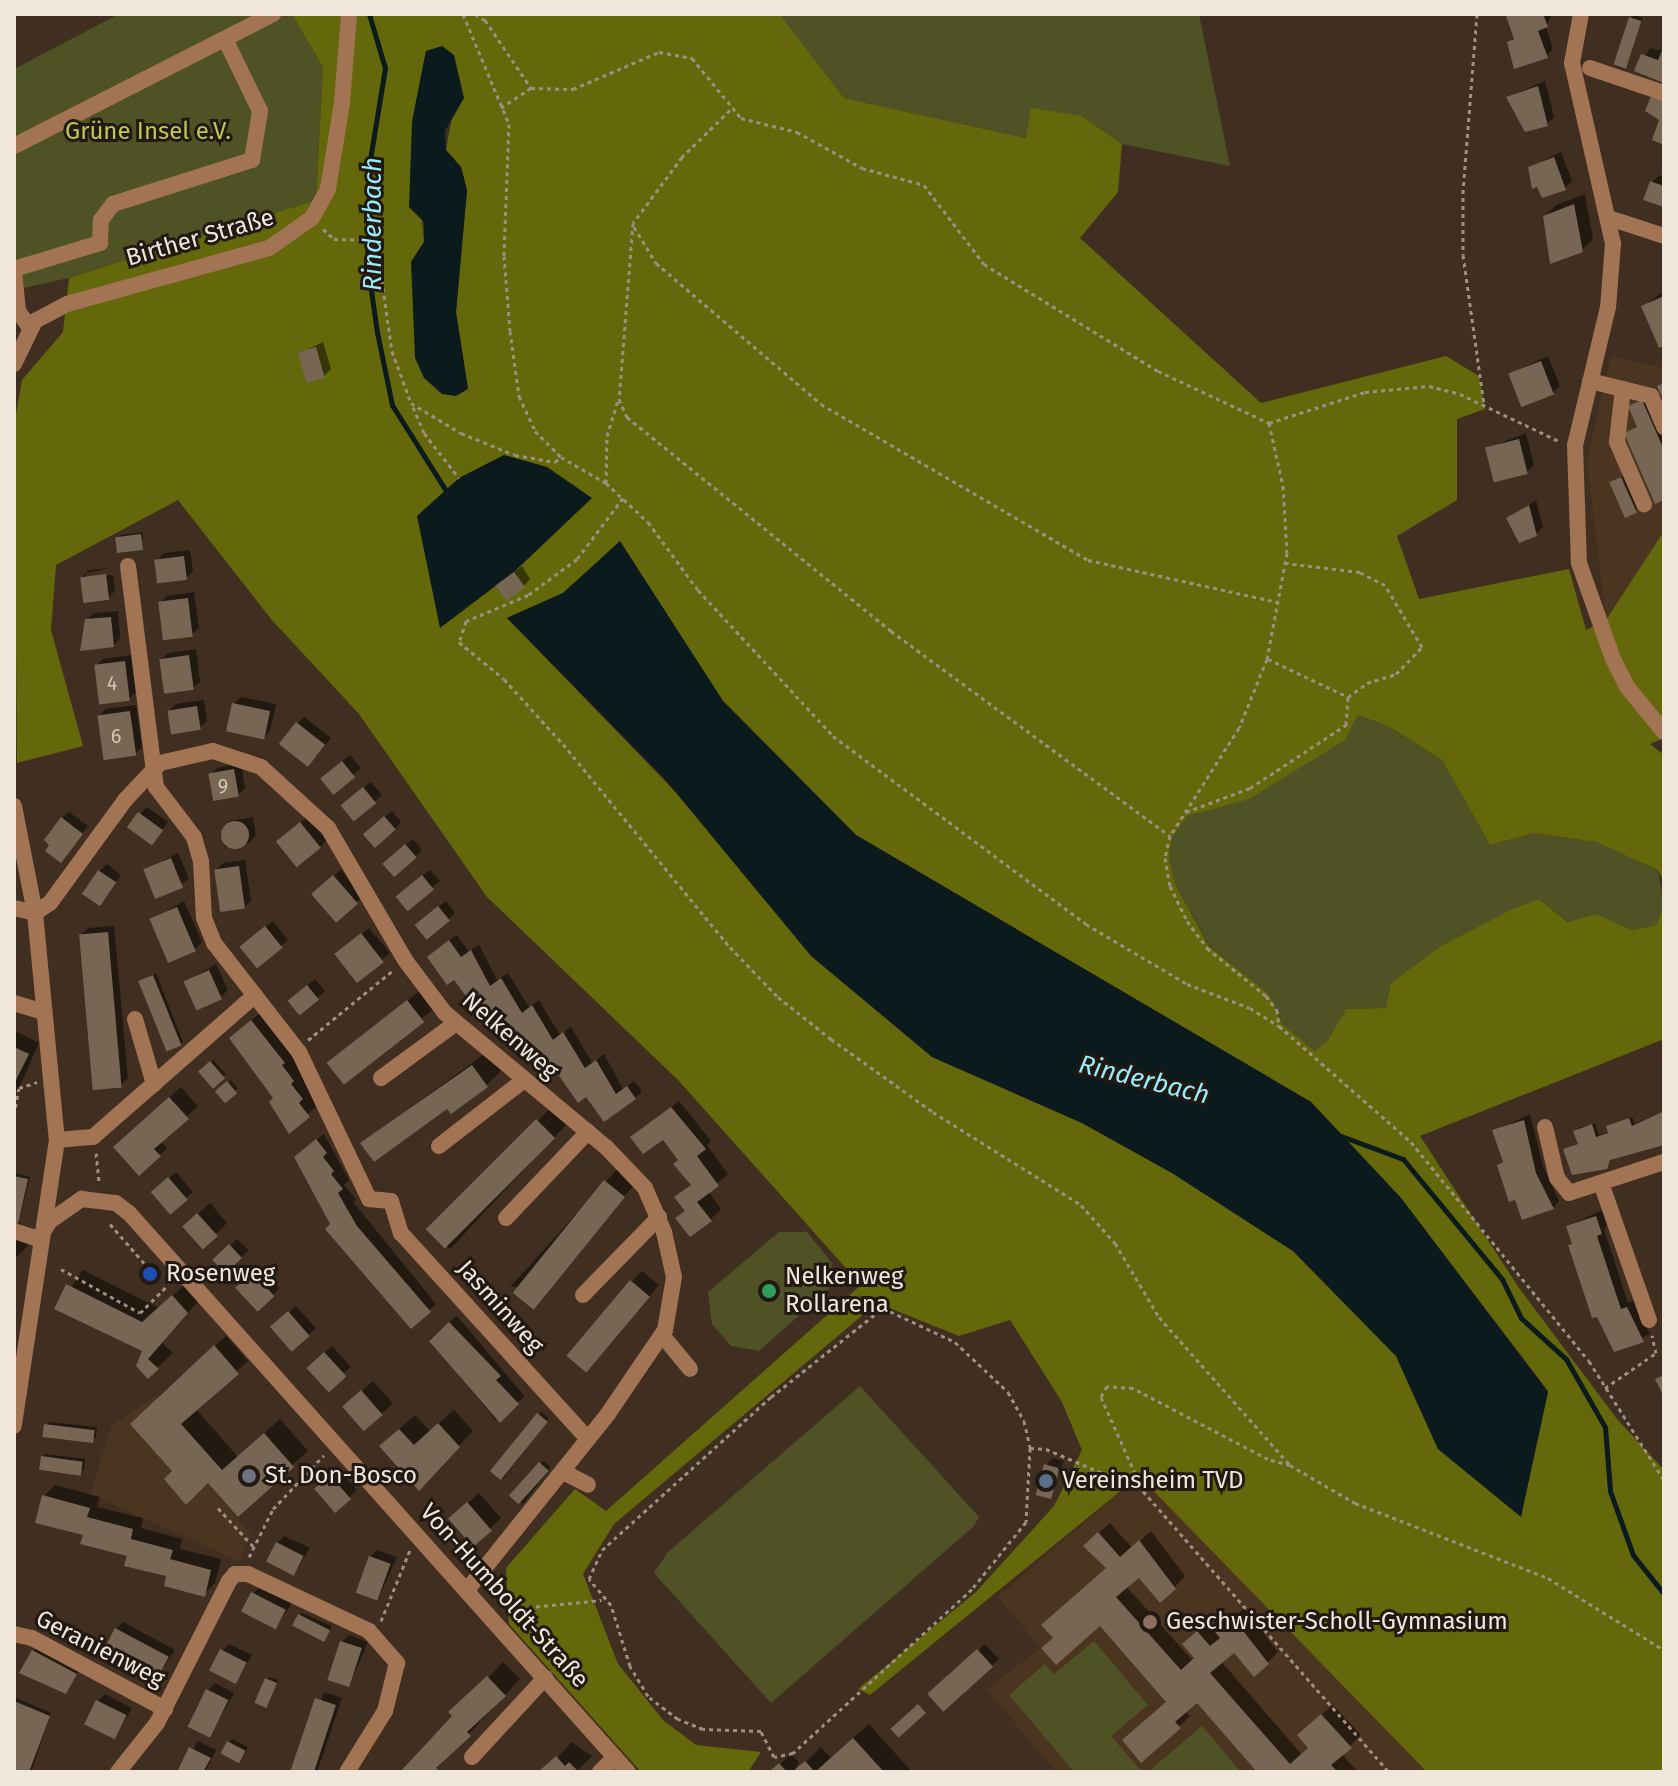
<!DOCTYPE html>
<html>
<head>
<meta charset="utf-8">
<style>
  body { margin:0 }
  #map { position:relative; width:1678px; height:1786px; overflow:hidden; background:#402f20; font-family:"Fira Sans",sans-serif }
  div>[style] { position:absolute }
  .built>* { inset:0; background:#4b3521 }
  .green>* { inset:0; background:#4f5224 }
  .forest>* { inset:0; background:#64680a }
  .water>* { inset:0; background:#0b1a1d }
  .shadow>* { inset:0; background:#0007; transform-origin:0 0 }
  .stream>* { height:5px; margin:-2.5px; padding:0 2.5px; transform-origin:2.5px; border-radius:2.5px; background:#0b1a1d }
  .building>* { inset:0; background:#766653; transform-origin:0 0 }
  .round { border-radius:50% }
  .path>* { height:3px; margin-top:-1.5px; transform-origin:0; background:repeating-linear-gradient(90deg,#9d9083 0 4px,transparent 0 8px) }
  .minor>* { height:16px; margin:-8px; padding:0 8px; transform-origin:8px; border-radius:8px; background:#a37454 }
  .dots>* { width:22px; height:22px; translate:-50% -50%; box-sizing:border-box; border:4px solid #211912; border-radius:50% }
  span { translate:-50% -50%; white-space:nowrap; text-align:center; line-height:1.15; -webkit-text-stroke:6px #211912; paint-order:stroke }
  .number-label { font-size:20px; color:#d2c6ba }
  .number-label span { -webkit-text-stroke-width:0 }
  .park-label { font-size:24px; color:#c1c757 }
  .street-label { font-size:24px; color:#f1e6dc }
  .poi-label { font-size:24px; color:#f1e6dc }
  .left { translate:0 -50%; text-align:left }
  .water-label { font-size:26px; color:#9aebfc; font-style:italic }
  .frame { position:absolute; inset:0; border:16px solid #f1e6dc; pointer-events:none }
</style>
</head>
<body>
<div id="map">
  <div class="built">
    <i style="clip-path:polygon(1611px 356px,1664px 368px,1664px 531px,1606px 620px,1587px 461px)"></i>
    <i style="clip-path:polygon(156px 1396px,222px 1470px,208px 1483px,251px 1535px,239px 1561px,90px 1494px,111px 1426px)"></i>
    <i style="clip-path:polygon(1139px 1476px,1427px 1772px,1056px 1772px,987px 1689px,1041px 1648px,998px 1597px)"></i>
  </div>
  <div class="green">
    <i style="clip-path:polygon(119px 14px,292px 14px,323px 67px,316px 200px,69px 278px,14px 290px,14px 69px)"></i>
    <i style="clip-path:polygon(766px 14px,1199px 14px,1230px 166px,1122px 144px,1082px 116px,1027px 138px,844px 98px,780px 16px)"></i>
    <i style="clip-path:polygon(1358px 715px,1390px 727px,1442px 760px,1490px 845px,1534px 833px,1596px 842px,1658px 870px,1664px 906px,1656px 925px,1632px 930px,1596px 914px,1569px 922px,1539px 899px,1481px 927px,1387px 1008px,1346px 1009px,1328px 1040px,1315px 1051px,1282px 1024px,1269px 994px,1210px 946px,1175px 884px,1169px 857px,1172px 838px,1187px 816px,1249px 798px,1344px 740px)"></i>
    <i style="clip-path:polygon(779px 1232px,807px 1232px,832px 1263px,829px 1289px,759px 1351px,731px 1346px,712px 1324px,708px 1292px)"></i>
    <i style="clip-path:polygon(860px 1386px,979px 1517px,974px 1526px,771px 1703px,654px 1573px,668px 1552px)"></i>
    <i style="clip-path:polygon(1094px 1641px,1148px 1705px,1111px 1736px,1142px 1772px,1074px 1772px,1009px 1695px,1045px 1664px,1054px 1674px)"></i>
    <i style="clip-path:polygon(1202px 1726px,1241px 1772px,1148px 1772px)"></i>
  </div>
  <div class="forest">
    <i style="clip-path:polygon(evenodd,292px 14px,780px 15px,844px 98px,1026px 138px,1031px 108px,1082px 116px,1122px 144px,1118px 192px,1080px 238px,1261px 403px,1446px 356px,1479px 376px,1485px 409px,1457px 419px,1457px 500px,1397px 536px,1419px 599px,1569px 569px,1586px 630px,1606px 620px,1664px 531px,1664px 738px,1650px 744px,1664px 755px,1664px 883px,1658px 870px,1596px 842px,1534px 833px,1490px 845px,1442px 760px,1390px 727px,1358px 715px,1345px 740px,1249px 799px,1187px 816px,1172px 838px,1169px 857px,1175px 884px,1209px 946px,1269px 994px,1282px 1024px,1315px 1051px,1328px 1040px,1346px 1009px,1386px 1008px,1391px 983px,1441px 946px,1511px 910px,1539px 899px,1568px 922px,1596px 914px,1632px 930px,1656px 925px,1664px 906px,1664px 1039px,1420px 1136px,1519px 1288px,1617px 1419px,1664px 1470px,1664px 1772px,1427px 1772px,1139px 1476px,870px 1695px,858px 1689px,976px 1592px,1054px 1506px,1082px 1450px,1062px 1402px,1010px 1320px,959px 1336px,877px 1303px,614px 1524px,583px 1574px,618px 1664px,663px 1720px,696px 1745px,761px 1752px,748px 1772px,641px 1772px,509px 1624px,506px 1568px,575px 1489px,606px 1511px,861px 1285px,678px 1080px,487px 897px,359px 714px,271px 619px,178px 500px,56px 565px,51px 630px,83px 746px,17px 763px,14px 425px,22px 380px,63px 332px,69px 278px,316px 200px,323px 67px,292px 14px,426px 51px,453px 111px,446px 150px,461px 167px,467px 190px,456px 312px,468px 389px,411px 262px,424px 242px,412px 122px,426px 51px,292px 14px,620px 542px,723px 701px,856px 835px,1311px 1102px,1401px 1198px,1548px 1391px,1521px 1516px,1438px 1449px,1396px 1356px,1293px 1251px,1172px 1173px,1082px 1123px,932px 1057px,507px 618px,563px 593px,620px 542px)"></i>
  </div>
  <div class="water">
    <i style="clip-path:polygon(442px 46px,454px 55px,464px 98px,445px 131px,446px 150px,461px 167px,467px 190px,456px 312px,468px 389px,456px 396px,442px 394px,424px 378px,415px 358px,411px 262px,424px 242px,424px 222px,409px 207px,412px 122px,426px 51px)"></i>
    <i style="clip-path:polygon(504px 455px,547px 467px,592px 498px,514px 572px,440px 628px,417px 516px,459px 478px)"></i>
    <i style="clip-path:polygon(620px 541px,723px 701px,856px 835px,1311px 1102px,1401px 1198px,1548px 1392px,1521px 1517px,1438px 1449px,1396px 1356px,1293px 1251px,1172px 1173px,1082px 1123px,932px 1057px,811px 956px,663px 777px,507px 618px,563px 593px)"></i>
  </div>
  <div class="shadow">
    <i style="clip-path:polygon(1512px 14px,1552px 14px,1546px 27px,1553px 49px,1546px 56px,1509px 42px,1515px 36px)"></i>
    <i style="clip-path:polygon(1634px 15px,1643px 18px,1624px 66px,1631px 18px)"></i>
    <i style="clip-path:polygon(1650px 48px,1664px 51px,1664px 81px,1637px 70px)"></i>
    <i style="clip-path:polygon(1545px 81px,1554px 117px,1547px 124px,1509px 97px)"></i>
    <i style="clip-path:polygon(1561px 152px,1572px 181px,1565px 188px,1530px 167px)"></i>
    <i style="clip-path:polygon(1659px 175px,1664px 177px,1664px 205px,1652px 182px)"></i>
    <i style="clip-path:polygon(1585px 194px,1593px 239px,1582px 250px,1545px 216px,1556px 205px)"></i>
    <i style="clip-path:polygon(1664px 291px,1664px 344px,1644px 306px)"></i>
    <i style="clip-path:polygon(323px 342px,331px 369px,324px 376px,300px 353px)"></i>
    <i style="clip-path:polygon(1548px 356px,1560px 386px,1553px 393px,1510px 374px)"></i>
    <i style="clip-path:polygon(1645px 398px,1664px 442px,1664px 498px,1626px 433px,1639px 426px,1630px 406px)"></i>
    <i style="clip-path:polygon(1526px 433px,1534px 465px,1527px 472px,1488px 448px)"></i>
    <i style="clip-path:polygon(1624px 475px,1638px 508px,1635px 511px,1611px 482px)"></i>
    <i style="clip-path:polygon(1536px 500px,1543px 527px,1536px 534px,1508px 519px)"></i>
    <i style="clip-path:polygon(143px 532px,142px 548px,117px 538px,120px 535px)"></i>
    <i style="clip-path:polygon(190px 550px,193px 571px,186px 578px,157px 560px,164px 553px)"></i>
    <i style="clip-path:polygon(522px 566px,530px 579px,524px 586px,498px 585px)"></i>
    <i style="clip-path:polygon(112px 568px,86px 573px,86px 577px,113px 575px,115px 591px,108px 598px,82px 577px,89px 570px)"></i>
    <i style="clip-path:polygon(194px 592px,199px 628px,192px 635px,160px 603px,167px 596px)"></i>
    <i style="clip-path:polygon(118px 611px,120px 638px,114px 645px,86px 620px,94px 613px)"></i>
    <i style="clip-path:polygon(196px 649px,200px 682px,193px 688px,161px 660px,168px 653px)"></i>
    <i style="clip-path:polygon(131px 655px,136px 692px,129px 699px,96px 666px,103px 659px)"></i>
    <i style="clip-path:polygon(241px 697px,276px 704px,270px 731px,263px 738px,234px 704px)"></i>
    <i style="clip-path:polygon(204px 700px,207px 721px,200px 728px,169px 711px,176px 704px)"></i>
    <i style="clip-path:polygon(136px 705px,142px 747px,135px 754px,99px 716px,106px 709px)"></i>
    <i style="clip-path:polygon(304px 717px,331px 738px,315px 758px,297px 724px)"></i>
    <i style="clip-path:polygon(350px 755px,361px 768px,333px 792px,329px 772px)"></i>
    <i style="clip-path:polygon(241px 763px,245px 788px,238px 795px,210px 775px,217px 768px)"></i>
    <i style="clip-path:polygon(371px 782px,382px 795px,354px 819px,350px 799px)"></i>
    <i style="clip-path:polygon(147px 807px,168px 822px,152px 843px,140px 814px)"></i>
    <i style="clip-path:polygon(392px 811px,401px 822px,395px 829px,371px 828px)"></i>
    <i style="clip-path:polygon(69px 812px,88px 826px,61px 861px,62px 818px)"></i>
    <i style="clip-path:polygon(253px 817px,256px 836px,249px 843px,225px 847px,222px 828px,229px 821px)"></i>
    <i style="clip-path:polygon(308px 817px,327px 840px,320px 847px,286px 834px)"></i>
    <i style="clip-path:polygon(413px 839px,422px 850px,415px 857px,391px 856px)"></i>
    <i style="clip-path:polygon(178px 853px,189px 879px,158px 897px,146px 870px)"></i>
    <i style="clip-path:polygon(245px 860px,251px 901px,244px 908px,216px 870px,223px 863px)"></i>
    <i style="clip-path:polygon(107px 864px,121px 875px,99px 904px,100px 871px)"></i>
    <i style="clip-path:polygon(341px 870px,363px 896px,356px 903px,320px 887px)"></i>
    <i style="clip-path:polygon(430px 870px,440px 881px,408px 908px,405px 890px)"></i>
    <i style="clip-path:polygon(184px 901px,202px 942px,195px 949px,153px 919px)"></i>
    <i style="clip-path:polygon(446px 901px,455px 913px,449px 919px,424px 918px)"></i>
    <i style="clip-path:polygon(273px 921px,288px 940px,281px 946px,248px 941px)"></i>
    <i style="clip-path:polygon(114px 926px,128px 1078px,121px 1085px,81px 935px,88px 928px)"></i>
    <i style="clip-path:polygon(369px 928px,390px 953px,358px 980px,344px 948px)"></i>
    <i style="clip-path:polygon(457px 935px,469px 952px,479px 945px,497px 980px,508px 973px,529px 1007px,539px 1000px,560px 1035px,571px 1027px,592px 1063px,604px 1054px,623px 1089px,634px 1081px,642px 1091px,635px 1098px,586px 1094px,491px 1012px,436px 950px)"></i>
    <i style="clip-path:polygon(216px 964px,228px 990px,221px 997px,185px 982px)"></i>
    <i style="clip-path:polygon(156px 973px,183px 1042px,180px 1045px,141px 982px)"></i>
    <i style="clip-path:polygon(315px 979px,325px 991px,300px 1013px,297px 994px)"></i>
    <i style="left:419px;top:991px;width:23px;height:100px;rotate:50deg"></i>
    <i style="clip-path:polygon(263px 1011px,295px 1050px,319px 1104px,289px 1131px,243px 1027px)"></i>
    <i style="clip-path:polygon(17px 1032px,39px 1043px,14px 1099px,14px 1035px)"></i>
    <i style="clip-path:polygon(487px 1052px,501px 1071px,486px 1085px,362px 1143px)"></i>
    <i style="left:213px;top:1060px;width:19px;height:16px;rotate:47deg"></i>
    <i style="left:231px;top:1080px;width:11px;height:17px;rotate:52deg"></i>
    <i style="clip-path:polygon(181px 1087px,198px 1106px,160px 1141px,167px 1148px,160px 1155px,122px 1140px)"></i>
    <i style="clip-path:polygon(679px 1101px,711px 1141px,707px 1145px,728px 1174px,708px 1191px,721px 1209px,710px 1220px,686px 1210px,677px 1197px,693px 1183px,663px 1137px,640px 1131px)"></i>
    <i style="left:552px;top:1106px;width:23px;height:174px;rotate:43deg"></i>
    <i style="clip-path:polygon(1664px 1111px,1664px 1143px,1611px 1158px,1606px 1167px,1566px 1149px,1579px 1143px,1578px 1128px,1595px 1123px,1599px 1135px,1609px 1132px,1611px 1124px,1632px 1117px,1635px 1124px)"></i>
    <i style="clip-path:polygon(1530px 1114px,1543px 1166px,1559px 1201px,1553px 1208px,1516px 1198px,1499px 1165px,1504px 1160px,1495px 1131px)"></i>
    <i style="clip-path:polygon(324px 1134px,349px 1180px,344px 1185px,356px 1199px,353px 1202px,436px 1304px,429px 1310px,333px 1224px,303px 1151px)"></i>
    <i style="clip-path:polygon(620px 1166px,638px 1181px,541px 1286px,510px 1287px)"></i>
    <i style="clip-path:polygon(176px 1172px,193px 1192px,186px 1198px,161px 1185px)"></i>
    <i style="clip-path:polygon(14px 1173px,30px 1177px,19px 1220px,28px 1246px,14px 1259px)"></i>
    <i style="clip-path:polygon(210px 1203px,227px 1223px,216px 1234px,196px 1216px)"></i>
    <i style="clip-path:polygon(1602px 1210px,1607px 1225px,1604px 1229px,1628px 1303px,1634px 1301px,1650px 1334px,1615px 1349px,1568px 1226px)"></i>
    <i style="left:237px;top:1239px;width:16px;height:31px;rotate:45deg"></i>
    <i style="clip-path:polygon(260px 1266px,279px 1288px,273px 1295px,237px 1287px)"></i>
    <i style="clip-path:polygon(83px 1270px,159px 1308px,188px 1282px,202px 1297px,162px 1343px,173px 1353px,148px 1376px,145px 1350px,57px 1308px)"></i>
    <i style="clip-path:polygon(642px 1271px,659px 1285px,596px 1359px,632px 1281px)"></i>
    <i style="left:296px;top:1306px;width:30px;height:31px;rotate:48deg"></i>
    <i style="left:457px;top:1316px;width:105px;height:37px;rotate:50deg"></i>
    <i style="clip-path:polygon(226px 1336px,248px 1361px,196px 1409px,238px 1457px,280px 1419px,308px 1451px,238px 1514px,208px 1480px,174px 1471px,159px 1396px)"></i>
    <i style="left:332px;top:1346px;width:28px;height:32px;rotate:48deg"></i>
    <i style="left:373px;top:1381px;width:30px;height:37px;rotate:48deg"></i>
    <i style="clip-path:polygon(454px 1410px,473px 1431px,434px 1473px,397px 1431px,415px 1415px,430px 1431px)"></i>
    <i style="left:541px;top:1412px;width:10px;height:76px;rotate:37deg"></i>
    <i style="clip-path:polygon(49px 1422px,97px 1427px,96px 1438px,46px 1425px)"></i>
    <i style="clip-path:polygon(46px 1454px,85px 1459px,84px 1471px,43px 1457px)"></i>
    <i style="clip-path:polygon(1053px 1458px,1064px 1461px,1047px 1497px,1046px 1465px)"></i>
    <i style="left:543px;top:1461px;width:10px;height:46px;rotate:37deg"></i>
    <i style="clip-path:polygon(338px 1469px,357px 1490px,335px 1510px,323px 1483px)"></i>
    <i style="clip-path:polygon(55px 1485px,100px 1497px,97px 1507px,143px 1518px,141px 1528px,182px 1539px,180px 1549px,221px 1559px,215px 1583px,204px 1594px,85px 1534px,44px 1496px)"></i>
    <i style="clip-path:polygon(479px 1493px,501px 1518px,490px 1529px,462px 1508px)"></i>
    <i style="clip-path:polygon(1110px 1523px,1132px 1548px,1151px 1531px,1185px 1576px,1175px 1587px,1139px 1575px,1126px 1586px,1193px 1661px,1196px 1633px,1209px 1622px,1218px 1633px,1244px 1608px,1278px 1652px,1267px 1663px,1234px 1650px,1221px 1661px,1302px 1755px,1311px 1748px,1310px 1724px,1333px 1705px,1361px 1735px,1342px 1754px,1358px 1772px,1260px 1772px,1197px 1700px,1185px 1711px,1190px 1716px,1179px 1727px,1135px 1730px,1168px 1701px,1100px 1624px,1055px 1637px,1108px 1568px,1096px 1535px)"></i>
    <i style="clip-path:polygon(284px 1536px,310px 1548px,294px 1574px,278px 1543px)"></i>
    <i style="clip-path:polygon(377px 1550px,397px 1557px,378px 1599px,370px 1557px)"></i>
    <i style="clip-path:polygon(260px 1587px,292px 1603px,276px 1627px,253px 1594px)"></i>
    <i style="clip-path:polygon(302px 1613px,332px 1626px,327px 1636px,299px 1616px)"></i>
    <i style="clip-path:polygon(123px 1622px,175px 1650px,158px 1676px,116px 1629px)"></i>
    <i style="clip-path:polygon(349px 1635px,368px 1642px,349px 1686px,342px 1642px)"></i>
    <i style="clip-path:polygon(40px 1644px,82px 1666px,66px 1691px,33px 1651px)"></i>
    <i style="clip-path:polygon(229px 1644px,252px 1655px,236px 1682px,222px 1651px)"></i>
    <i style="clip-path:polygon(985px 1644px,999px 1659px,944px 1708px,938px 1687px)"></i>
    <i style="clip-path:polygon(503px 1662px,520px 1679px,433px 1772px,402px 1772px)"></i>
    <i style="clip-path:polygon(269px 1677px,278px 1680px,266px 1706px,266px 1680px)"></i>
    <i style="clip-path:polygon(215px 1683px,234px 1693px,210px 1736px,208px 1690px)"></i>
    <i style="clip-path:polygon(324px 1692px,342px 1698px,317px 1772px,293px 1772px)"></i>
    <i style="clip-path:polygon(105px 1694px,132px 1708px,115px 1737px,98px 1701px)"></i>
    <i style="clip-path:polygon(14px 1697px,51px 1713px,31px 1772px,14px 1772px)"></i>
    <i style="clip-path:polygon(869px 1724px,912px 1772px,795px 1772px,821px 1747px,831px 1758px)"></i>
    <i style="clip-path:polygon(232px 1739px,248px 1747px,242px 1758px,229px 1742px)"></i>
    <i style="clip-path:polygon(198px 1741px,216px 1750px,205px 1772px,179px 1772px)"></i>
    <i style="clip-path:polygon(572px 1742px,592px 1756px,576px 1772px,543px 1772px)"></i>
    <i style="clip-path:polygon(791px 1754px,799px 1762px,794px 1772px,771px 1772px)"></i>
  </div>
  <div class="stream">
    <i style="left:369px;top:14px;width:56px;rotate:73.5deg"></i>
    <i style="left:385px;top:68px;width:93px;rotate:99.3deg"></i>
    <i style="left:370px;top:160px;width:102px;rotate:91.7deg"></i>
    <i style="left:367px;top:262px;width:71px;rotate:81.9deg"></i>
    <i style="left:377px;top:332px;width:75px;rotate:78.4deg"></i>
    <i style="left:392px;top:405px;width:105px;rotate:57.8deg"></i>
    <i style="left:1341px;top:1136px;width:66px;rotate:20.4deg"></i>
    <i style="left:1403px;top:1159px;width:156px;rotate:50.5deg"></i>
    <i style="left:1502px;top:1279px;width:43px;rotate:64deg"></i>
    <i style="left:1521px;top:1318px;width:61px;rotate:42.3deg"></i>
    <i style="left:1566px;top:1359px;width:78px;rotate:60.2deg"></i>
    <i style="left:1605px;top:1427px;width:64px;rotate:85.5deg"></i>
    <i style="left:1610px;top:1491px;width:68px;rotate:70.2deg"></i>
    <i style="left:1633px;top:1555px;width:50px;rotate:51.5deg"></i>
  </div>
  <div class="building">
    <i style="clip-path:polygon(1513px 14px,1543px 14px,1548px 27px,1538px 31px,1548px 58px,1514px 69px,1507px 42px,1514px 39px,1506px 16px)"></i>
    <i style="left:1629px;top:17px;width:13px;height:50px;rotate:18deg"></i>
    <i style="clip-path:polygon(1664px 46px,1664px 83px,1634px 71px,1641px 54px,1658px 60px)"></i>
    <i style="clip-path:polygon(1538px 86px,1548px 126px,1525px 132px,1506px 97px)"></i>
    <i style="clip-path:polygon(1651px 96px,1664px 101px,1664px 145px,1652px 140px,1659px 120px,1645px 111px)"></i>
    <i style="clip-path:polygon(1554px 157px,1566px 190px,1542px 198px,1537px 187px,1532px 189px,1528px 167px)"></i>
    <i style="clip-path:polygon(1650px 181px,1664px 186px,1664px 207px,1643px 200px)"></i>
    <i style="clip-path:polygon(1574px 204px,1583px 252px,1550px 264px,1543px 216px)"></i>
    <i style="clip-path:polygon(1664px 296px,1664px 346px,1659px 348px,1641px 306px)"></i>
    <i style="left:316px;top:347px;width:32px;height:19px;rotate:74deg"></i>
    <i style="left:1541px;top:361px;width:36px;height:35px;rotate:69deg"></i>
    <i style="clip-path:polygon(1664px 383px,1664px 402px,1657px 386px)"></i>
    <i style="clip-path:polygon(1642px 400px,1664px 450px,1664px 500px,1655px 504px,1624px 433px,1637px 427px,1628px 406px)"></i>
    <i style="left:1519px;top:439px;width:36px;height:35px;rotate:76deg"></i>
    <i style="left:1621px;top:477px;width:39px;height:13px;rotate:66deg"></i>
    <i style="clip-path:polygon(1529px 505px,1537px 536px,1519px 543px,1506px 518px)"></i>
    <i style="left:141px;top:534px;width:16px;height:26px;rotate:83deg"></i>
    <i style="left:184px;top:556px;width:24px;height:30px;rotate:83deg"></i>
    <i style="left:514px;top:572px;width:19px;height:23px;rotate:54deg"></i>
    <i style="left:106px;top:574px;width:26px;height:26px;rotate:83deg"></i>
    <i style="left:188px;top:598px;width:39px;height:30px;rotate:83deg"></i>
    <i style="clip-path:polygon(111px 617px,114px 647px,80px 651px,85px 619px)"></i>
    <i style="left:189px;top:655px;width:35px;height:30px;rotate:82deg"></i>
    <i style="left:125px;top:661px;width:40px;height:31px;rotate:83deg"></i>
    <i style="left:232px;top:703px;width:39px;height:29px;rotate:12deg"></i>
    <i style="left:197px;top:706px;width:24px;height:30px;rotate:81deg"></i>
    <i style="left:130px;top:711px;width:45px;height:33px;rotate:82deg"></i>
    <i style="left:296px;top:722px;width:37px;height:28px;rotate:38deg"></i>
    <i style="left:342px;top:761px;width:21px;height:28px;rotate:51deg"></i>
    <i style="left:234px;top:769px;width:28px;height:26px;rotate:80deg"></i>
    <i style="left:363px;top:787px;width:21px;height:29px;rotate:51deg"></i>
    <i style="left:138px;top:812px;width:31px;height:19px;rotate:36deg"></i>
    <i style="left:384px;top:816px;width:18px;height:28px;rotate:49deg"></i>
    <i style="clip-path:polygon(61px 817px,83px 834px,61px 863px,45px 851px,49px 845px,44px 840px)"></i>
    <i class="round" style="left:221px;top:821px;width:28px;height:28px"></i>
    <i style="left:300px;top:822px;width:33px;height:31px;rotate:51deg"></i>
    <i style="left:405px;top:844px;width:18px;height:30px;rotate:49deg"></i>
    <i style="left:171px;top:858px;width:32px;height:30px;rotate:68deg"></i>
    <i style="left:239px;top:866px;width:43px;height:25px;rotate:82deg"></i>
    <i style="left:98px;top:870px;width:22px;height:29px;rotate:34deg"></i>
    <i style="left:333px;top:875px;width:38px;height:29px;rotate:49deg"></i>
    <i style="left:422px;top:875px;width:19px;height:34px;rotate:51deg"></i>
    <i style="left:438px;top:906px;width:19px;height:30px;rotate:51deg"></i>
    <i style="left:177px;top:907px;width:48px;height:30px;rotate:67deg"></i>
    <i style="left:265px;top:926px;width:28px;height:33px;rotate:51deg"></i>
    <i style="left:108px;top:932px;width:156px;height:29px;rotate:85deg"></i>
    <i style="left:361px;top:933px;width:37px;height:34px;rotate:52deg"></i>
    <i style="clip-path:polygon(449px 940px,461px 957px,471px 950px,490px 986px,501px 978px,522px 1013px,532px 1005px,553px 1040px,563px 1032px,585px 1068px,596px 1060px,616px 1094px,627px 1086px,636px 1099px,604px 1122px,586px 1097px,578px 1103px,555px 1070px,546px 1076px,522px 1042px,514px 1047px,491px 1015px,484px 1020px,454px 980px,447px 985px,427px 957px)"></i>
    <i style="left:209px;top:970px;width:32px;height:28px;rotate:66deg"></i>
    <i style="left:153px;top:975px;width:76px;height:16px;rotate:68deg"></i>
    <i style="left:307px;top:985px;width:19px;height:25px;rotate:51deg"></i>
    <i style="left:407px;top:1000px;width:28px;height:102px;rotate:52deg"></i>
    <i style="clip-path:polygon(251px 1020px,285px 1063px,282px 1065px,294px 1081px,291px 1084px,303px 1099px,299px 1103px,310px 1117px,289px 1134px,269px 1102px,273px 1098px,229px 1038px)"></i>
    <i style="clip-path:polygon(14px 1047px,29px 1054px,14px 1084px)"></i>
    <i style="left:210px;top:1061px;width:23px;height:16px;rotate:49deg"></i>
    <i style="clip-path:polygon(472px 1065px,488px 1087px,451px 1114px,447px 1109px,374px 1162px,360px 1143px)"></i>
    <i style="left:227px;top:1081px;width:16px;height:16px;rotate:50deg"></i>
    <i style="clip-path:polygon(169px 1097px,189px 1119px,154px 1149px,161px 1156px,139px 1176px,113px 1147px)"></i>
    <i style="clip-path:polygon(671px 1107px,706px 1149px,697px 1156px,719px 1186px,697px 1202px,712px 1221px,690px 1237px,675px 1218px,685px 1211px,674px 1197px,691px 1185px,673px 1164px,678px 1160px,663px 1140px,643px 1154px,630px 1137px)"></i>
    <i style="clip-path:polygon(1664px 1111px,1664px 1145px,1610px 1160px,1607px 1169px,1572px 1175px,1563px 1149px,1578px 1144px,1573px 1131px,1592px 1124px,1596px 1137px,1608px 1133px,1606px 1126px,1629px 1118px,1632px 1126px)"></i>
    <i style="left:536px;top:1119px;width:27px;height:156px;rotate:45deg"></i>
    <i style="clip-path:polygon(1524px 1120px,1536px 1173px,1554px 1209px,1522px 1220px,1515px 1200px,1509px 1202px,1497px 1165px,1503px 1162px,1492px 1130px)"></i>
    <i style="clip-path:polygon(316px 1139px,327px 1153px,323px 1157px,334px 1171px,331px 1174px,343px 1189px,338px 1193px,357px 1226px,431px 1312px,411px 1329px,325px 1229px,330px 1224px,294px 1157px)"></i>
    <i style="clip-path:polygon(14px 1176px,28px 1179px,18px 1224px,14px 1223px)"></i>
    <i style="left:168px;top:1177px;width:30px;height:23px;rotate:49deg"></i>
    <i style="left:604px;top:1180px;width:27px;height:145px;rotate:39deg"></i>
    <i style="left:197px;top:1213px;width:31px;height:20px;rotate:48deg"></i>
    <i style="clip-path:polygon(1596px 1216px,1602px 1234px,1597px 1236px,1621px 1309px,1627px 1307px,1644px 1342px,1614px 1352px,1597px 1317px,1592px 1318px,1568px 1245px,1572px 1244px,1566px 1226px)"></i>
    <i style="left:229px;top:1244px;width:19px;height:23px;rotate:47deg"></i>
    <i style="left:252px;top:1272px;width:33px;height:23px;rotate:47deg"></i>
    <i style="left:630px;top:1280px;width:26px;height:99px;rotate:40deg"></i>
    <i style="clip-path:polygon(66px 1284px,142px 1322px,172px 1295px,188px 1313px,148px 1359px,159px 1369px,148px 1379px,136px 1366px,142px 1351px,54px 1309px)"></i>
    <i style="left:288px;top:1311px;width:33px;height:24px;rotate:49deg"></i>
    <i style="clip-path:polygon(449px 1322px,501px 1376px,496px 1380px,519px 1404px,500px 1423px,429px 1341px)"></i>
    <i style="clip-path:polygon(214px 1345px,239px 1374px,181px 1424px,222px 1470px,264px 1433px,294px 1467px,238px 1517px,208px 1483px,186px 1505px,164px 1479px,172px 1471px,130px 1424px)"></i>
    <i style="left:324px;top:1352px;width:33px;height:24px;rotate:47deg"></i>
    <i style="clip-path:polygon(1664px 1375px,1664px 1397px,1655px 1379px)"></i>
    <i style="left:361px;top:1390px;width:33px;height:25px;rotate:49deg"></i>
    <i style="left:537px;top:1413px;width:14px;height:75px;rotate:39deg"></i>
    <i style="clip-path:polygon(438px 1423px,460px 1447px,419px 1491px,379px 1446px,399px 1429px,414px 1445px)"></i>
    <i style="left:44px;top:1424px;width:51px;height:13px;rotate:7deg"></i>
    <i style="left:41px;top:1456px;width:42px;height:14px;rotate:8deg"></i>
    <i style="left:539px;top:1462px;width:13px;height:45px;rotate:42deg"></i>
    <i style="left:1044px;top:1464px;width:16px;height:32px;rotate:15deg"></i>
    <i style="left:330px;top:1475px;width:32px;height:21px;rotate:49deg"></i>
    <i style="clip-path:polygon(42px 1495px,90px 1508px,87px 1517px,133px 1529px,131px 1539px,173px 1550px,170px 1559px,211px 1570px,205px 1597px,164px 1586px,166px 1576px,124px 1566px,127px 1556px,80px 1544px,83px 1535px,35px 1523px)"></i>
    <i style="left:467px;top:1502px;width:38px;height:25px;rotate:49deg"></i>
    <i style="clip-path:polygon(1098px 1532px,1120px 1557px,1139px 1540px,1176px 1589px,1160px 1603px,1139px 1578px,1116px 1597px,1181px 1670px,1194px 1658px,1182px 1644px,1197px 1631px,1210px 1646px,1220px 1638px,1215px 1632px,1233px 1618px,1269px 1664px,1254px 1677px,1234px 1653px,1210px 1673px,1290px 1764px,1308px 1748px,1297px 1735px,1321px 1714px,1352px 1748px,1331px 1765px,1338px 1772px,1257px 1772px,1197px 1703px,1175px 1722px,1181px 1728px,1141px 1763px,1122px 1740px,1166px 1702px,1100px 1626px,1056px 1665px,1041px 1648px,1053px 1638px,1041px 1625px,1106px 1568px,1083px 1546px)"></i>
    <i style="left:276px;top:1542px;width:31px;height:22px;rotate:27deg"></i>
    <i style="left:369px;top:1556px;width:23px;height:39px;rotate:20deg"></i>
    <i style="left:251px;top:1592px;width:39px;height:22px;rotate:27deg"></i>
    <i style="left:298px;top:1614px;width:36px;height:13px;rotate:27deg"></i>
    <i style="left:115px;top:1628px;width:61px;height:24px;rotate:28deg"></i>
    <i style="left:340px;top:1641px;width:23px;height:41px;rotate:18deg"></i>
    <i style="left:220px;top:1649px;width:30px;height:24px;rotate:27deg"></i>
    <i style="left:977px;top:1649px;width:24px;height:67px;rotate:48deg"></i>
    <i style="clip-path:polygon(32px 1650px,77px 1674px,66px 1694px,19px 1673px)"></i>
    <i style="clip-path:polygon(487px 1676px,506px 1696px,467px 1732px,471px 1736px,436px 1768px,440px 1772px,400px 1772px,452px 1716px,448px 1712px)"></i>
    <i style="left:265px;top:1678px;width:13px;height:27px;rotate:23deg"></i>
    <i style="left:206px;top:1689px;width:25px;height:42px;rotate:26deg"></i>
    <i style="clip-path:polygon(315px 1698px,336px 1705px,328px 1729px,314px 1772px,290px 1772px)"></i>
    <i style="left:96px;top:1700px;width:34px;height:27px;rotate:26deg"></i>
    <i style="clip-path:polygon(14px 1701px,50px 1716px,29px 1772px,14px 1772px)"></i>
    <i style="left:918px;top:1704px;width:12px;height:37px;rotate:48deg"></i>
    <i style="clip-path:polygon(853px 1738px,884px 1772px,792px 1772px,805px 1761px,815px 1772px)"></i>
    <i style="left:227px;top:1741px;width:21px;height:14px;rotate:28deg"></i>
    <i style="clip-path:polygon(189px 1747px,211px 1758px,203px 1772px,177px 1772px)"></i>
    <i style="clip-path:polygon(556px 1756px,565px 1766px,569px 1762px,579px 1772px,538px 1772px)"></i>
    <i style="clip-path:polygon(779px 1763px,787px 1772px,769px 1772px)"></i>
  </div>
  <div class="path">
    <i style="left:463px;top:14px;width:119px;rotate:67.3deg"></i>
    <i style="left:509px;top:124px;width:132px;rotate:92.2deg"></i>
    <i style="left:504px;top:256px;width:75px;rotate:85.4deg"></i>
    <i style="left:510px;top:331px;width:66px;rotate:82.1deg"></i>
    <i style="left:519px;top:396px;width:38px;rotate:65deg"></i>
    <i style="left:535px;top:431px;width:37px;rotate:45deg"></i>
    <i style="left:561px;top:457px;width:52px;rotate:30deg"></i>
    <i style="left:606px;top:483px;width:57px;rotate:42.9deg"></i>
    <i style="left:648px;top:522px;width:84px;rotate:53.7deg"></i>
    <i style="left:698px;top:590px;width:199px;rotate:47.2deg"></i>
    <i style="left:833px;top:736px;width:315px;rotate:36.6deg"></i>
    <i style="left:1086px;top:924px;width:117px;rotate:30.7deg"></i>
    <i style="left:1187px;top:984px;width:67px;rotate:20.9deg"></i>
    <i style="left:1250px;top:1008px;width:34px;rotate:32deg"></i>
    <i style="left:1279px;top:1026px;width:176px;rotate:41.3deg"></i>
    <i style="left:1411px;top:1142px;width:282px;rotate:50.9deg"></i>
    <i style="left:1589px;top:1361px;width:141px;rotate:57.8deg"></i>
    <i style="left:475px;top:14px;width:12px;rotate:31deg"></i>
    <i style="left:485px;top:20px;width:82px;rotate:55.9deg"></i>
    <i style="left:531px;top:88px;width:42px;rotate:1.4deg"></i>
    <i style="left:573px;top:89px;width:94px;rotate:-23.3deg"></i>
    <i style="left:659px;top:52px;width:34px;rotate:10deg"></i>
    <i style="left:692px;top:58px;width:77px;rotate:50.8deg"></i>
    <i style="left:741px;top:118px;width:58px;rotate:14deg"></i>
    <i style="left:797px;top:132px;width:74px;rotate:29deg"></i>
    <i style="left:862px;top:168px;width:64px;rotate:15.3deg"></i>
    <i style="left:924px;top:185px;width:99px;rotate:52.8deg"></i>
    <i style="left:984px;top:264px;width:204px;rotate:31.6deg"></i>
    <i style="left:1158px;top:371px;width:123px;rotate:25.1deg"></i>
    <i style="left:1269px;top:423px;width:101px;rotate:-17.9deg"></i>
    <i style="left:1365px;top:392px;width:64px;rotate:-5.4deg"></i>
    <i style="left:1429px;top:386px;width:32px;rotate:14deg"></i>
    <i style="left:1460px;top:394px;width:112px;rotate:25.4deg"></i>
    <i style="left:1477px;top:14px;width:177px;rotate:94.5deg"></i>
    <i style="left:1463px;top:190px;width:65px;rotate:90deg"></i>
    <i style="left:1463px;top:255px;width:150px;rotate:82deg"></i>
    <i style="left:501px;top:108px;width:36px;rotate:-34deg"></i>
    <i style="left:730px;top:110px;width:67px;rotate:135.6deg"></i>
    <i style="left:682px;top:157px;width:82px;rotate:126.6deg"></i>
    <i style="left:633px;top:223px;width:177px;rotate:94.5deg"></i>
    <i style="left:619px;top:399px;width:20px;rotate:66deg"></i>
    <i style="left:627px;top:417px;width:340px;rotate:39deg"></i>
    <i style="left:891px;top:631px;width:346px;rotate:36.3deg"></i>
    <i style="left:634px;top:227px;width:42px;rotate:58.6deg"></i>
    <i style="left:656px;top:263px;width:217px;rotate:40.5deg"></i>
    <i style="left:821px;top:404px;width:309px;rotate:30.3deg"></i>
    <i style="left:1088px;top:560px;width:195px;rotate:12.5deg"></i>
    <i style="left:323px;top:229px;width:15px;rotate:42deg"></i>
    <i style="left:334px;top:239px;width:42px;rotate:1.4deg"></i>
    <i style="left:376px;top:240px;width:112px;rotate:81.8deg"></i>
    <i style="left:392px;top:351px;width:55px;rotate:69.9deg"></i>
    <i style="left:411px;top:403px;width:58px;rotate:31deg"></i>
    <i style="left:461px;top:433px;width:58px;rotate:22.2deg"></i>
    <i style="left:515px;top:455px;width:41px;rotate:9.9deg"></i>
    <i style="left:555px;top:462px;width:8px;rotate:-40deg"></i>
    <i style="left:413px;top:407px;width:28px;rotate:67deg"></i>
    <i style="left:424px;top:433px;width:57px;rotate:52.1deg"></i>
    <i style="left:1269px;top:423px;width:65px;rotate:77.5deg"></i>
    <i style="left:1283px;top:486px;width:67px;rotate:86.6deg"></i>
    <i style="left:1287px;top:553px;width:108px;rotate:100.7deg"></i>
    <i style="left:1267px;top:659px;width:74px;rotate:112.1deg"></i>
    <i style="left:1239px;top:728px;width:128px;rotate:122.6deg"></i>
    <i style="left:1170px;top:836px;width:23px;rotate:103deg"></i>
    <i style="left:1165px;top:858px;width:28px;rotate:80deg"></i>
    <i style="left:1170px;top:886px;width:39px;rotate:64deg"></i>
    <i style="left:1187px;top:921px;width:34px;rotate:53deg"></i>
    <i style="left:1207px;top:948px;width:76px;rotate:39.1deg"></i>
    <i style="left:1266px;top:996px;width:18px;rotate:52deg"></i>
    <i style="left:1277px;top:1010px;width:16px;rotate:83deg"></i>
    <i style="left:606px;top:483px;width:47px;rotate:-88.8deg"></i>
    <i style="left:607px;top:436px;width:37px;rotate:-73deg"></i>
    <i style="left:623px;top:498px;width:76px;rotate:127deg"></i>
    <i style="left:577px;top:559px;width:61px;rotate:143.7deg"></i>
    <i style="left:528px;top:595px;width:67px;rotate:157.2deg"></i>
    <i style="left:466px;top:621px;width:22px;rotate:108deg"></i>
    <i style="left:459px;top:642px;width:58px;rotate:39.4deg"></i>
    <i style="left:504px;top:679px;width:88px;rotate:47.8deg"></i>
    <i style="left:563px;top:744px;width:263px;rotate:50.6deg"></i>
    <i style="left:730px;top:947px;width:69px;rotate:46.2deg"></i>
    <i style="left:778px;top:997px;width:68px;rotate:38.4deg"></i>
    <i style="left:831px;top:1039px;width:125px;rotate:35.6deg"></i>
    <i style="left:933px;top:1112px;width:175px;rotate:32.1deg"></i>
    <i style="left:1081px;top:1205px;width:51px;rotate:48.2deg"></i>
    <i style="left:1115px;top:1243px;width:86px;rotate:59.3deg"></i>
    <i style="left:1159px;top:1317px;width:198px;rotate:48.5deg"></i>
    <i style="left:1290px;top:1465px;width:75px;rotate:30.3deg"></i>
    <i style="left:1355px;top:1503px;width:207px;rotate:21.2deg"></i>
    <i style="left:1548px;top:1578px;width:137px;rotate:31.8deg"></i>
    <i style="left:1268px;top:659px;width:89px;rotate:25.4deg"></i>
    <i style="left:1186px;top:812px;width:68px;rotate:-20.6deg"></i>
    <i style="left:1250px;top:788px;width:115px;rotate:-33.3deg"></i>
    <i style="left:1346px;top:725px;width:28px;rotate:-86deg"></i>
    <i style="left:1348px;top:697px;width:24px;rotate:-36deg"></i>
    <i style="left:1367px;top:683px;width:30px;rotate:-17deg"></i>
    <i style="left:1396px;top:674px;width:37px;rotate:-46deg"></i>
    <i style="left:1422px;top:647px;width:72px;rotate:-120.8deg"></i>
    <i style="left:1385px;top:585px;width:28px;rotate:-153deg"></i>
    <i style="left:1360px;top:572px;width:75px;rotate:-173.1deg"></i>
    <i style="left:308px;top:1040px;width:109px;rotate:-39.4deg"></i>
    <i style="left:14px;top:1115px;width:27px;rotate:-80deg"></i>
    <i style="left:19px;top:1088px;width:19px;rotate:-18deg"></i>
    <i style="left:96px;top:1153px;width:31px;rotate:84deg"></i>
    <i style="left:110px;top:1224px;width:64px;rotate:48.8deg"></i>
    <i style="left:61px;top:1269px;width:90px;rotate:29.1deg"></i>
    <i style="left:140px;top:1313px;width:38px;rotate:-45deg"></i>
    <i style="left:883px;top:1308px;width:80px;rotate:25.3deg"></i>
    <i style="left:955px;top:1342px;width:73px;rotate:43.3deg"></i>
    <i style="left:1008px;top:1392px;width:33px;rotate:61deg"></i>
    <i style="left:1024px;top:1421px;width:28px;rotate:77deg"></i>
    <i style="left:1030px;top:1448px;width:74px;rotate:93.1deg"></i>
    <i style="left:1026px;top:1522px;width:86px;rotate:128.9deg"></i>
    <i style="left:972px;top:1589px;width:243px;rotate:137.5deg"></i>
    <i style="left:793px;top:1753px;width:19px;rotate:168deg"></i>
    <i style="left:774px;top:1757px;width:29px;rotate:-117deg"></i>
    <i style="left:761px;top:1731px;width:58px;rotate:-178deg"></i>
    <i style="left:703px;top:1729px;width:27px;rotate:-158deg"></i>
    <i style="left:678px;top:1719px;width:38px;rotate:-143deg"></i>
    <i style="left:648px;top:1696px;width:35px;rotate:-121deg"></i>
    <i style="left:630px;top:1666px;width:64px;rotate:-107.3deg"></i>
    <i style="left:611px;top:1605px;width:34px;rotate:-130deg"></i>
    <i style="left:589px;top:1579px;width:32px;rotate:-66deg"></i>
    <i style="left:602px;top:1550px;width:228px;rotate:-42.2deg"></i>
    <i style="left:771px;top:1397px;width:143px;rotate:-38.5deg"></i>
    <i style="left:1605px;top:1388px;width:62px;rotate:-34.5deg"></i>
    <i style="left:1656px;top:1353px;width:18px;rotate:-103deg"></i>
    <i style="left:1030px;top:1448px;width:16px;rotate:4deg"></i>
    <i style="left:1046px;top:1449px;width:104px;rotate:23.1deg"></i>
    <i style="left:1290px;top:1465px;width:23px;rotate:-165deg"></i>
    <i style="left:1268px;top:1459px;width:153px;rotate:-152.3deg"></i>
    <i style="left:1133px;top:1388px;width:26px;rotate:-176deg"></i>
    <i style="left:1107px;top:1386px;width:13px;rotate:119deg"></i>
    <i style="left:1101px;top:1397px;width:103px;rotate:65.9deg"></i>
    <i style="left:1143px;top:1491px;width:373px;rotate:48.8deg"></i>
    <i style="left:218px;top:1508px;width:52px;rotate:47.4deg"></i>
    <i style="left:249px;top:1557px;width:54px;rotate:-63.4deg"></i>
    <i style="left:273px;top:1509px;width:74px;rotate:-46.6deg"></i>
    <i style="left:512px;top:1609px;width:90px;rotate:-5.7deg"></i>
    <i style="left:381px;top:1621px;width:77px;rotate:-67.8deg"></i>
  </div>
  <div class="minor">
    <i style="left:1581px;top:14px;width:50px;rotate:100.4deg"></i>
    <i style="left:1572px;top:63px;width:186px;rotate:77.2deg"></i>
    <i style="left:1613px;top:244px;width:63px;rotate:94.5deg"></i>
    <i style="left:1608px;top:307px;width:142px;rotate:103.4deg"></i>
    <i style="left:1575px;top:445px;width:118px;rotate:88.1deg"></i>
    <i style="left:1579px;top:563px;width:102px;rotate:70.5deg"></i>
    <i style="left:1613px;top:659px;width:33px;rotate:63deg"></i>
    <i style="left:1628px;top:688px;width:57px;rotate:50.7deg"></i>
    <i style="left:1590px;top:68px;width:78px;rotate:18.7deg"></i>
    <i style="left:14px;top:146px;width:291px;rotate:-27deg"></i>
    <i style="left:1609px;top:218px;width:58px;rotate:18.1deg"></i>
    <i style="left:14px;top:269px;width:90px;rotate:-16.8deg"></i>
    <i style="left:100px;top:243px;width:23px;rotate:-88deg"></i>
    <i style="left:101px;top:220px;width:20px;rotate:-53deg"></i>
    <i style="left:113px;top:204px;width:146px;rotate:-17.6deg"></i>
    <i style="left:252px;top:160px;width:50px;rotate:-80.7deg"></i>
    <i style="left:260px;top:111px;width:80px;rotate:-115.9deg"></i>
    <i style="left:14px;top:271px;width:40px;rotate:84.3deg"></i>
    <i style="left:18px;top:311px;width:21px;rotate:55deg"></i>
    <i style="left:14px;top:364px;width:48px;rotate:-64deg"></i>
    <i style="left:35px;top:321px;width:36px;rotate:-28deg"></i>
    <i style="left:67px;top:304px;width:210px;rotate:-15.5deg"></i>
    <i style="left:269px;top:248px;width:52px;rotate:-34.9deg"></i>
    <i style="left:312px;top:218px;width:33px;rotate:-61deg"></i>
    <i style="left:328px;top:189px;width:87px;rotate:-80.8deg"></i>
    <i style="left:342px;top:103px;width:89px;rotate:-85.5deg"></i>
    <i style="left:1590px;top:381px;width:63px;rotate:13.8deg"></i>
    <i style="left:1651px;top:396px;width:34px;rotate:67deg"></i>
    <i style="left:1623px;top:389px;width:53px;rotate:96.5deg"></i>
    <i style="left:1617px;top:442px;width:68px;rotate:66.5deg"></i>
    <i style="left:128px;top:566px;width:223px;rotate:82.8deg"></i>
    <i style="left:156px;top:787px;width:63px;rotate:52.8deg"></i>
    <i style="left:194px;top:837px;width:25px;rotate:74deg"></i>
    <i style="left:201px;top:861px;width:57px;rotate:87deg"></i>
    <i style="left:204px;top:918px;width:27px;rotate:68deg"></i>
    <i style="left:214px;top:943px;width:138px;rotate:52.1deg"></i>
    <i style="left:299px;top:1052px;width:163px;rotate:64.5deg"></i>
    <i style="left:369px;top:1199px;width:22px;rotate:5deg"></i>
    <i style="left:391px;top:1201px;width:34px;rotate:73deg"></i>
    <i style="left:401px;top:1233px;width:277px;rotate:47.8deg"></i>
    <i style="left:14px;top:806px;width:109px;rotate:78.9deg"></i>
    <i style="left:35px;top:913px;width:228px;rotate:84.5deg"></i>
    <i style="left:57px;top:1140px;width:289px;rotate:98.6deg"></i>
    <i style="left:14px;top:908px;width:22px;rotate:13deg"></i>
    <i style="left:35px;top:913px;width:18px;rotate:-34deg"></i>
    <i style="left:50px;top:903px;width:127px;rotate:-53.9deg"></i>
    <i style="left:125px;top:800px;width:51px;rotate:-46.6deg"></i>
    <i style="left:160px;top:763px;width:54px;rotate:-12.8deg"></i>
    <i style="left:213px;top:751px;width:51px;rotate:18.4deg"></i>
    <i style="left:261px;top:767px;width:91px;rotate:42.3deg"></i>
    <i style="left:328px;top:828px;width:153px;rotate:59.7deg"></i>
    <i style="left:405px;top:960px;width:66px;rotate:53deg"></i>
    <i style="left:445px;top:1013px;width:209px;rotate:39.8deg"></i>
    <i style="left:606px;top:1147px;width:57px;rotate:46.4deg"></i>
    <i style="left:645px;top:1188px;width:48px;rotate:66.6deg"></i>
    <i style="left:664px;top:1232px;width:46px;rotate:77.5deg"></i>
    <i style="left:674px;top:1277px;width:54px;rotate:99.6deg"></i>
    <i style="left:665px;top:1330px;width:102px;rotate:124.2deg"></i>
    <i style="left:608px;top:1414px;width:226px;rotate:128.7deg"></i>
    <i style="left:14px;top:1003px;width:30px;rotate:17deg"></i>
    <i style="left:135px;top:1019px;width:68px;rotate:73.7deg"></i>
    <i style="left:381px;top:1078px;width:93px;rotate:-36.3deg"></i>
    <i style="left:1545px;top:1127px;width:52px;rotate:76.8deg"></i>
    <i style="left:1557px;top:1178px;width:19px;rotate:51deg"></i>
    <i style="left:1569px;top:1193px;width:100px;rotate:-18.1deg"></i>
    <i style="left:57px;top:1140px;width:36px;rotate:-5deg"></i>
    <i style="left:93px;top:1137px;width:215px;rotate:-41.2deg"></i>
    <i style="left:439px;top:1146px;width:108px;rotate:-37.8deg"></i>
    <i style="left:1601px;top:1183px;width:145px;rotate:70.7deg"></i>
    <i style="left:506px;top:1218px;width:119px;rotate:-46.4deg"></i>
    <i style="left:14px;top:1231px;width:26px;rotate:18deg"></i>
    <i style="left:39px;top:1239px;width:21px;rotate:-59deg"></i>
    <i style="left:50px;top:1221px;width:39px;rotate:-35deg"></i>
    <i style="left:82px;top:1199px;width:34px;rotate:7deg"></i>
    <i style="left:116px;top:1203px;width:16px;rotate:38deg"></i>
    <i style="left:129px;top:1213px;width:749px;rotate:48.25deg"></i>
    <i style="left:583px;top:1295px;width:109px;rotate:-45.7deg"></i>
    <i style="left:662px;top:1335px;width:44px;rotate:50.5deg"></i>
    <i style="left:563px;top:1472px;width:28px;rotate:27deg"></i>
    <i style="left:14px;top:1634px;width:18px;rotate:13deg"></i>
    <i style="left:32px;top:1638px;width:151px;rotate:28.1deg"></i>
    <i style="left:472px;top:1757px;width:108px;rotate:-47.3deg"></i>
    <i style="left:118px;top:1772px;width:63px;rotate:-51.5deg"></i>
    <i style="left:157px;top:1723px;width:159px;rotate:-63.1deg"></i>
    <i style="left:229px;top:1581px;width:9px;rotate:-49deg"></i>
    <i style="left:235px;top:1574px;width:13px"></i>
    <i style="left:248px;top:1574px;width:134px;rotate:25.2deg"></i>
    <i style="left:369px;top:1631px;width:43px;rotate:48.8deg"></i>
    <i style="left:397px;top:1663px;width:49px;rotate:104deg"></i>
    <i style="left:385px;top:1711px;width:72px;rotate:121.9deg"></i>
    <i style="left:600px;top:1772px;width:21px;rotate:-45deg"></i>
  </div>
  <div class="dots">
    <i style="left:150px;top:1274px;background:#1a4fb4"></i>
    <i style="left:769px;top:1291px;background:#2e9e5b"></i>
    <i style="left:249px;top:1476px;background:#6b7280"></i>
    <i style="left:1046px;top:1481px;background:#5c6f8a"></i>
    <i style="left:1150px;top:1622px;background:#8d6e63"></i>
  </div>
  <div class="number-label">
    <span style="left:112px;top:683px">4</span>
    <span style="left:116px;top:736px">6</span>
    <span style="left:223px;top:786px">9</span>
  </div>
  <div class="park-label">
    <span style="left:148px;top:132px">Grüne Insel e.V.</span>
  </div>
  <div class="street-label">
    <span style="left:200px;top:238px;rotate:-16deg">Birther Straße</span>
    <span style="left:510px;top:1036px;rotate:41deg">Nelkenweg</span>
    <span style="left:500px;top:1307px;rotate:48deg">Jasminweg</span>
    <span style="left:504px;top:1596px;rotate:48deg">Von-Humboldt-Straße</span>
    <span style="left:100px;top:1649px;rotate:27deg">Geranienweg</span>
  </div>
  <div class="poi-label">
    <span class="left" style="left:166px;top:1274px">Rosenweg</span>
    <span class="left" style="left:785px;top:1291px">Nelkenweg<br>Rollarena</span>
    <span class="left" style="left:265px;top:1476px">St. Don-Bosco</span>
    <span class="left" style="left:1062px;top:1481px">Vereinsheim TVD</span>
    <span class="left" style="left:1166px;top:1622px">Geschwister-Scholl-Gymnasium</span>
  </div>
  <div class="water-label">
    <span style="left:373px;top:224px;rotate:-90deg">Rinderbach</span>
    <span style="left:1144px;top:1080px;rotate:14deg">Rinderbach</span>
  </div>
  <div class="frame"></div>
</div>
</body>
</html>
